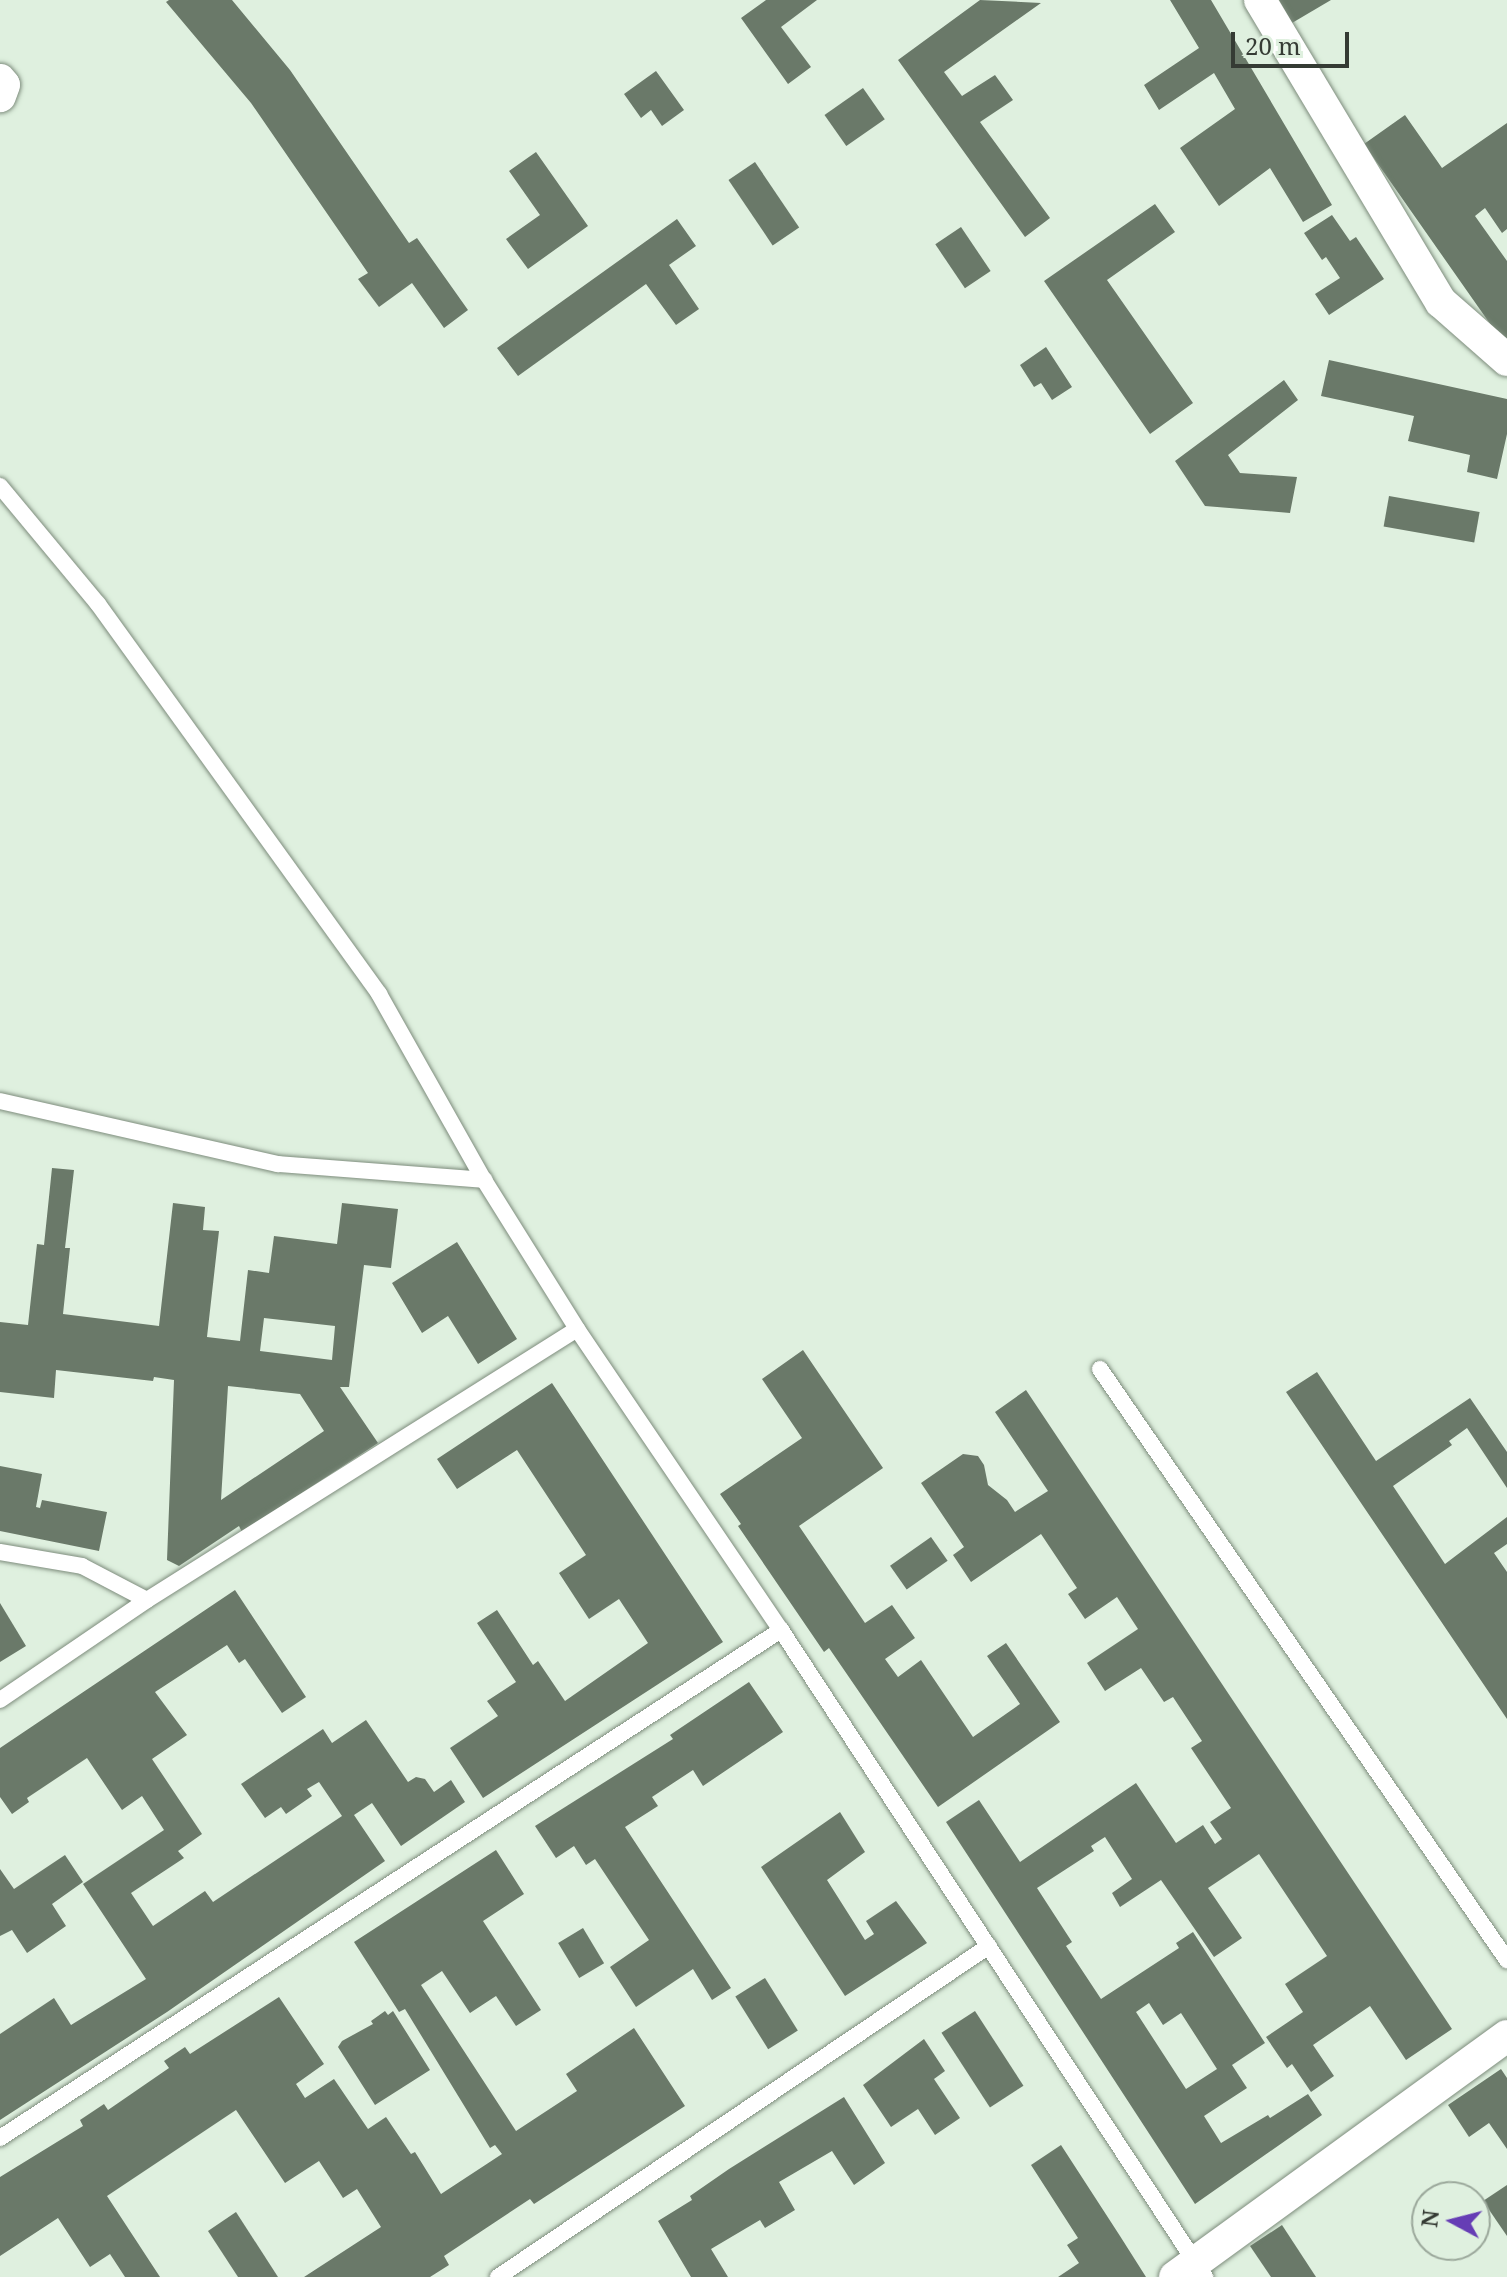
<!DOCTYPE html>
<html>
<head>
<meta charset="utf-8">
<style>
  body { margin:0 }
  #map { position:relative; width:1507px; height:2277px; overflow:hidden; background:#dff0df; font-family:"Noto Serif",serif }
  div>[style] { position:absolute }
  .building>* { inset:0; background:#6a7969; transform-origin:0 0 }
  .roads { filter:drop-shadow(0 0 2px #7d8c7c) drop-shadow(0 0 2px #7d8c7c) }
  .lane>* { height:16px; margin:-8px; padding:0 8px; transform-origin:8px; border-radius:8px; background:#fff }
  .street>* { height:32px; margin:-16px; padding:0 16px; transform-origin:16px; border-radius:16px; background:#fff }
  span { translate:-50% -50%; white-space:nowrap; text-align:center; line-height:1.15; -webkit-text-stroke:8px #dff0df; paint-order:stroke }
  .north { position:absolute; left:1411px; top:2181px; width:80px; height:80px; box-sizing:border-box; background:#dff0df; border:2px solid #9ba89b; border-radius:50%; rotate:277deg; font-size:22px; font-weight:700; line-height:32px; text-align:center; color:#353b34 }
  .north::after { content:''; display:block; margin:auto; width:28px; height:36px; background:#663db5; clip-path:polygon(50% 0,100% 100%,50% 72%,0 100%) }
  .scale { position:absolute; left:1231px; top:32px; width:118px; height:36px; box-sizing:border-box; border:4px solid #353b34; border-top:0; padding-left:10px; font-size:24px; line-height:28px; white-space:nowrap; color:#353b34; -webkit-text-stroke:6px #dff0df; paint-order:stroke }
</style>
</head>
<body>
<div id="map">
  <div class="building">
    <i style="clip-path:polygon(169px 0,232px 0,290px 70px,409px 243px,417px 238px,468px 310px,444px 328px,412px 283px,379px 307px,358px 279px,368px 273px,251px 103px,166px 2px)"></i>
    <i style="clip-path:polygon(766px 0,817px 0,781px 27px,811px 67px,788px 84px,741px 18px)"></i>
    <i style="clip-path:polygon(980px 0,1041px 3px,944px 72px,962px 96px,995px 75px,1013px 100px,980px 122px,1050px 218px,1025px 237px,898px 60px)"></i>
    <i style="clip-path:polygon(1170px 0,1211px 0,1332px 205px,1303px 222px,1270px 168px,1219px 206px,1180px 148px,1235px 109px,1214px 73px,1159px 110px,1144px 85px,1199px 48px)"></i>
    <i style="clip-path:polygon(1279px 0,1331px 0,1292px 23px)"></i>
    <i style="clip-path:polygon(656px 71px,684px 110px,662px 126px,651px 110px,641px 118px,624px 94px)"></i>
    <i style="left:863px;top:88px;width:38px;height:47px;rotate:55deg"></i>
    <i style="clip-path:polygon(1405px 115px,1442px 168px,1507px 123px,1507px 229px,1502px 233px,1485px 208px,1475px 216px,1507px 261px,1507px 348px,1364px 144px)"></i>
    <i style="clip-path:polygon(536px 152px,588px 226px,528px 269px,506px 239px,540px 215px,509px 171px)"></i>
    <i style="left:755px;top:162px;width:79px;height:32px;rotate:56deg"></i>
    <i style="clip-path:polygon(1155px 204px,1175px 232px,1107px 280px,1193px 403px,1150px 434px,1044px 281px)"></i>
    <i style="clip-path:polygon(1332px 215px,1350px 241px,1356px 237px,1384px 279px,1329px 315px,1315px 294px,1340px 278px,1326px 257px,1322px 260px,1304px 233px)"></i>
    <i style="clip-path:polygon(677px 219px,696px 246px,669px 265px,699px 309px,676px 325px,646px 284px,518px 376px,497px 348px)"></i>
    <i style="left:961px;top:227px;width:53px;height:31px;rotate:56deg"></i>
    <i style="clip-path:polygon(1046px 347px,1072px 387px,1052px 400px,1041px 383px,1034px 387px,1020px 365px)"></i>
    <i style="clip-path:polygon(1329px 360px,1507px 399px,1507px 434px,1497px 479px,1467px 472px,1470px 455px,1408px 441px,1414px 416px,1321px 396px)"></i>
    <i style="clip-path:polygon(1284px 380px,1298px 400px,1228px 455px,1240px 473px,1297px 477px,1290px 513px,1205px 506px,1175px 461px)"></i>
    <i style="left:1389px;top:496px;width:92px;height:31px;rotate:10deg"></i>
    <i style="clip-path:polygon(evenodd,52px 1168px,74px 1170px,65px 1248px,70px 1248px,63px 1314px,159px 1326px,173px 1203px,205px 1207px,203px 1230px,219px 1231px,207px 1337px,240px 1341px,248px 1270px,269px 1273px,274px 1236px,337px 1244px,342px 1203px,398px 1209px,391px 1268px,364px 1265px,349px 1387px,340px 1387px,378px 1443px,242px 1532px,239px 1526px,179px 1566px,167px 1560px,174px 1380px,154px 1377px,153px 1381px,56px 1370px,54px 1398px,0 1392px,0 1322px,28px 1325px,37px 1244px,44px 1245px,52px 1168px,264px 1318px,335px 1326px,332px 1360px,260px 1351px,264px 1318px,52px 1168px,228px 1386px,300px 1394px,324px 1431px,221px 1500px,228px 1386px)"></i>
    <i style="clip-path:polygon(457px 1242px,517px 1339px,478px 1364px,448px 1316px,422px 1333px,392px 1283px)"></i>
    <i style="clip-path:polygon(803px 1350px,883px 1468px,799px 1526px,865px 1623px,892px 1605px,915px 1638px,885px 1659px,898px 1677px,921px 1660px,973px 1737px,1020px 1704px,987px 1656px,1006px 1643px,1060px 1722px,938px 1807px,829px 1648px,824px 1652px,738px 1526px,741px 1524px,720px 1494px,802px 1438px,762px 1379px)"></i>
    <i style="clip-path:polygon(1317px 1372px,1376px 1461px,1470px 1398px,1507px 1452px,1507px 1488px,1467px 1428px,1449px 1441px,1452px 1445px,1393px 1486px,1445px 1564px,1507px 1517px,1507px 1544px,1494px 1553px,1507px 1572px,1507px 1719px,1286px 1392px)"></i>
    <i style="clip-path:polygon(552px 1383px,723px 1642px,483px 1798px,450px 1748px,498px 1716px,487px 1701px,516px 1682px,477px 1623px,497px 1610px,533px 1665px,538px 1661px,565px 1701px,648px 1643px,619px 1599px,589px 1619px,559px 1573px,586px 1555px,517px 1450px,457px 1489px,437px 1459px)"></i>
    <i style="clip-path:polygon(evenodd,1026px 1390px,1452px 2029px,1406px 2060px,1370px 2006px,1313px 2045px,1334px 2076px,1311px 2092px,1292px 2064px,1287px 2068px,1266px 2037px,1303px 2012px,1285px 1984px,1327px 1956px,1259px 1854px,1208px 1888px,1242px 1938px,1214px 1957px,1161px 1880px,1120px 1907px,1112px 1893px,1132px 1879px,1105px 1837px,1091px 1846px,1094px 1851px,1037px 1888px,1072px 1942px,1066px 1946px,1101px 1999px,1179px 1948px,1176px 1943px,1193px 1932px,1265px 2043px,1232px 2065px,1247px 2088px,1204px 2116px,1221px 2143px,1268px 2115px,1270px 2118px,1308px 2094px,1322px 2115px,1195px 2204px,946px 1822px,979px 1800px,1020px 1862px,1136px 1783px,1176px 1843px,1203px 1825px,1215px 1844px,1222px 1839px,1210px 1822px,1231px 1808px,1191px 1748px,1202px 1741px,1173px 1697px,1164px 1702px,1141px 1668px,1105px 1691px,1087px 1663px,1138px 1629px,1117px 1597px,1085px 1619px,1068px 1594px,1077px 1588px,1041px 1534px,971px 1582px,953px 1555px,964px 1547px,921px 1483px,963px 1454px,978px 1456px,984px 1465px,988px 1485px,1007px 1500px,1015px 1512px,1048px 1491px,995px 1412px,1026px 1390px,1149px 2003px,1163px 2025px,1181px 2013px,1217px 2069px,1186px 2089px,1136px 2012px,1149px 2003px)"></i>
    <i style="clip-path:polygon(0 1466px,42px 1474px,36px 1507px,40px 1508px,42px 1500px,107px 1512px,99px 1551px,0 1531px)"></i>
    <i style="left:931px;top:1537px;width:29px;height:50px;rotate:55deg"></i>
    <i style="clip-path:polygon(235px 1590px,306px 1697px,282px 1713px,245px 1659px,239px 1663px,227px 1645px,155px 1692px,187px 1735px,152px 1759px,202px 1834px,178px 1851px,184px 1858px,131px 1893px,153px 1926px,205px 1891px,213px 1902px,342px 1816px,319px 1782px,307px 1789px,312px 1796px,286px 1814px,281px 1807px,265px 1818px,241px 1784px,323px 1729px,332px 1743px,366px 1720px,408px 1782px,416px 1777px,425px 1779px,434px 1792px,451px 1780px,465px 1802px,401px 1846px,372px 1803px,354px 1815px,385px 1861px,167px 2012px,0 2120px,0 2034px,54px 1998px,71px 2025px,146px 1979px,83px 1884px,164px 1830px,142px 1796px,122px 1810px,87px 1758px,27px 1798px,29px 1802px,12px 1814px,0 1797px,0 1748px)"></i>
    <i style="clip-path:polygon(0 1603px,26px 1646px,0 1662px)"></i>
    <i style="clip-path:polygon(749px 1682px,783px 1732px,703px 1786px,693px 1770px,652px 1797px,658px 1806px,625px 1827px,731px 1988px,712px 2000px,693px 1969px,636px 2007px,610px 1967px,649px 1940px,595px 1859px,586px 1865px,574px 1846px,556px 1858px,535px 1826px,673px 1739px,670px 1735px)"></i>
    <i style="clip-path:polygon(840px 1812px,865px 1852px,827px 1880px,865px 1940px,874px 1934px,866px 1921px,896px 1901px,927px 1943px,845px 1996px,761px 1867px)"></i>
    <i style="clip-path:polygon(496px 1850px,524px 1894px,483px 1921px,541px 2010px,516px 2026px,496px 1996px,470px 2013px,442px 1971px,421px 1985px,516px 2131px,577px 2091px,566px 2074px,634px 2028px,685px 2106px,534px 2204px,530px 2199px,444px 2256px,449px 2265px,430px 2277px,304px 2277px,381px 2227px,357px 2189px,343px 2198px,319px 2161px,285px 2183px,236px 2110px,107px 2196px,160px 2277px,125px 2277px,110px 2254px,90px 2267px,58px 2218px,0 2256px,0 2177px,83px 2126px,80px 2120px,104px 2104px,108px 2110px,169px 2068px,164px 2061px,185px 2047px,190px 2054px,279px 1997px,324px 2064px,296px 2084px,305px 2098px,334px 2079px,368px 2129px,386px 2117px,411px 2154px,415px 2152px,441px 2194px,502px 2154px,495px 2145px,490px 2148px,405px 2009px,399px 2012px,354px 1942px)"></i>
    <i style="clip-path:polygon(65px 1855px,83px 1882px,52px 1904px,66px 1926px,27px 1953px,12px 1930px,0 1936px,0 1869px,14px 1889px)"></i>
    <i style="left:583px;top:1928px;width:41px;height:29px;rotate:59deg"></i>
    <i style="left:765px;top:1978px;width:62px;height:35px;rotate:58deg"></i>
    <i style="clip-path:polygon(385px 2011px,388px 2015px,393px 2011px,430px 2070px,375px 2105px,338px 2047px,342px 2041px,373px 2024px,371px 2021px)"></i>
    <i style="left:975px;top:2011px;width:89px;height:40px;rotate:57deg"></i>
    <i style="clip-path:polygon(924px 2039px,945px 2071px,934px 2079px,960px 2118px,935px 2135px,918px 2109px,891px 2127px,863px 2085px)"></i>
    <i style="clip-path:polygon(1501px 2069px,1507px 2078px,1507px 2149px,1489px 2123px,1469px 2137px,1448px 2105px)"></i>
    <i style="clip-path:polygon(844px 2097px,885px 2163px,854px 2185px,832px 2151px,779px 2182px,795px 2210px,765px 2228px,760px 2220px,711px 2249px,728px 2277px,691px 2277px,658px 2221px,692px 2200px,690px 2196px,729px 2169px)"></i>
    <i style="clip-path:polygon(1061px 2145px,1120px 2236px,1146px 2277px,1058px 2277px,1079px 2263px,1067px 2245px,1078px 2238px,1031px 2165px)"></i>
    <i style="clip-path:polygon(1507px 2185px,1507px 2236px,1483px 2201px)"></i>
    <i style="clip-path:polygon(236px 2212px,278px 2277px,238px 2277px,208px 2231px)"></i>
    <i style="clip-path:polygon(1282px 2225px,1316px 2277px,1271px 2277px,1250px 2246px)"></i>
  </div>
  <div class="roads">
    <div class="lane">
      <i style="left:0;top:486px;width:153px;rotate:50.3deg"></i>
      <i style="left:98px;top:604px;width:481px;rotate:54.2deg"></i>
      <i style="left:379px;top:994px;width:214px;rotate:60.6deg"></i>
      <i style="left:484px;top:1180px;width:176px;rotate:58deg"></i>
      <i style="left:0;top:1101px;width:285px;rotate:12.8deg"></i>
      <i style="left:278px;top:1164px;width:207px;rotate:4.4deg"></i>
      <i style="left:1100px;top:1369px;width:718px;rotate:55.45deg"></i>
      <i style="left:0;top:1552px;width:83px;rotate:9.7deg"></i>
      <i style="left:82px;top:1566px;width:73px;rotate:27.6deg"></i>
      <i style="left:0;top:1700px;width:178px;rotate:-34.2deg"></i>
      <i style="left:147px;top:1600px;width:508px;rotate:-32.22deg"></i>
      <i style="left:577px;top:1329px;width:364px;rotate:55.9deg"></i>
      <i style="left:781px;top:1630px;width:774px;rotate:56.76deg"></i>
      <i style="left:0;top:2138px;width:932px;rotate:-33.04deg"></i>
      <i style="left:498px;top:2277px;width:592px;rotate:-33.99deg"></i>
    </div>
    <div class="street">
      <i style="left:1260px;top:0;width:352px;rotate:59.1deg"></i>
      <i style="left:1441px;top:302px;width:88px;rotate:41.3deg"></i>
      <i style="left:0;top:80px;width:6px;rotate:51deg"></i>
      <i style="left:4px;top:85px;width:12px;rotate:110deg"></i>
      <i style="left:1175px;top:2277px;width:410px;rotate:-36deg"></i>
    </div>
  </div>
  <div class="north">N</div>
  <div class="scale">20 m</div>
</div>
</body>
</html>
